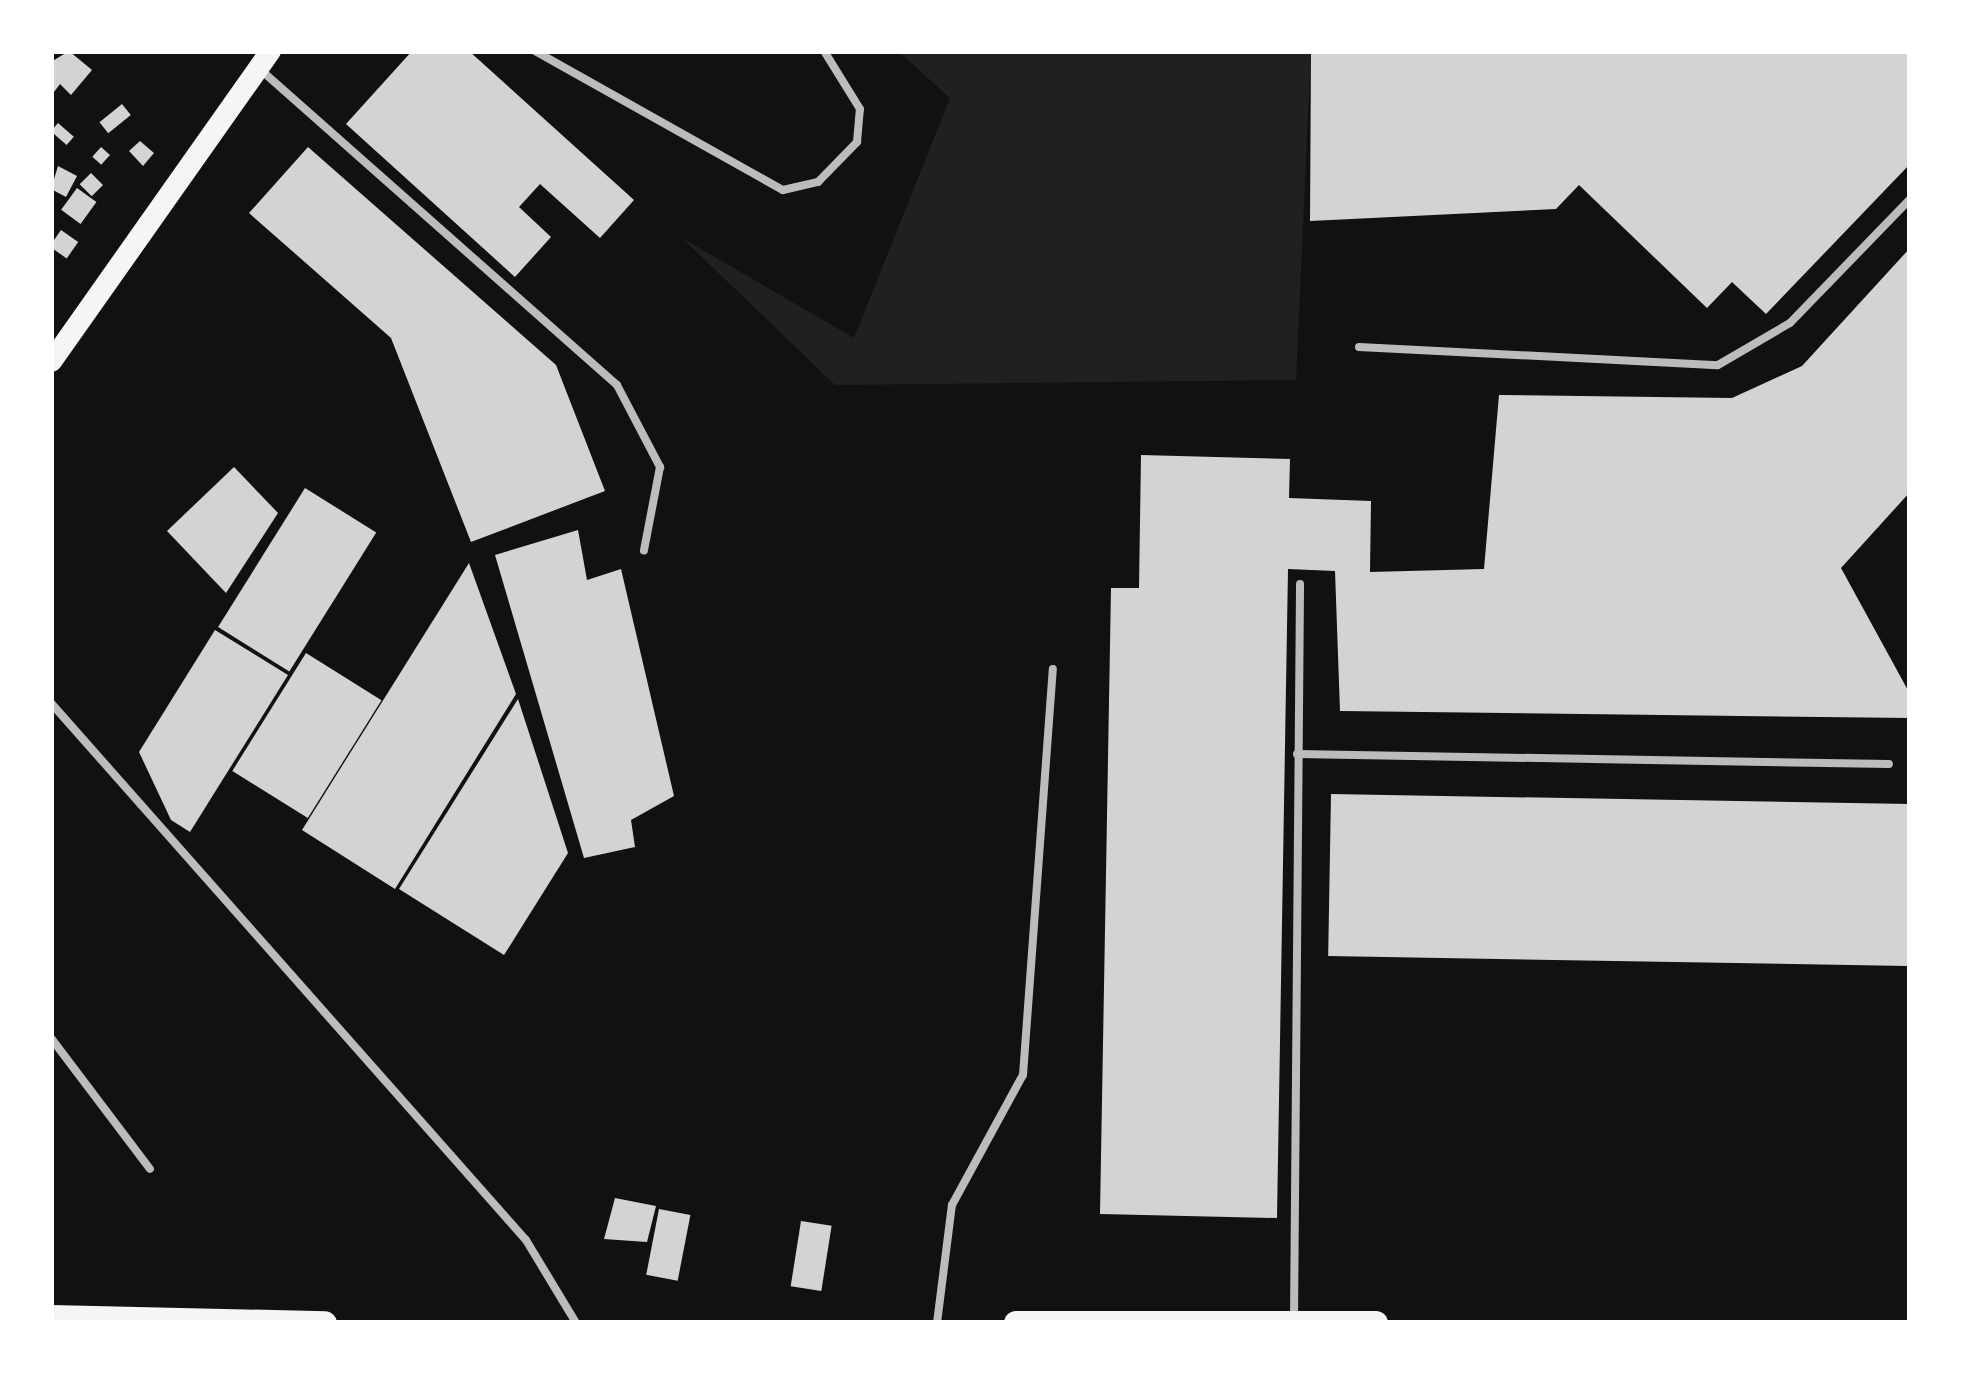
<!DOCTYPE html>
<html>
<head>
<meta charset="utf-8">
<style>
  body { margin:0 }
  #map { position:relative; width:1961px; height:1374px; overflow:hidden; background:#111; font-family:"Times New Roman",serif }
  div>[style] { position:absolute }
  .green>* { inset:0; background:#202020 }
  .building>* { inset:0; background:#d3d3d3; transform-origin:0 0 }
  .service>* { height:8px; margin:-4px; padding:0 4px; transform-origin:4px; border-radius:4px; background:#bcbcbc }
  .primary>* { height:21px; margin:-10.5px; padding:0 10.5px; transform-origin:10.5px; border-radius:10.5px; background:#f5f5f5 }
  .trunk>* { height:24px; margin:-12px; padding:0 12px; transform-origin:12px; border-radius:12px; background:#f5f5f5 }
  span { translate:-50% -50%; white-space:nowrap; text-align:center; line-height:1.15; -webkit-text-stroke:9px #fff; paint-order:stroke }
  .frame { position:absolute; inset:0; border:54px solid #fff; pointer-events:none }
</style>
</head>
<body>
<div id="map">
  <div class="green">
    <i style="clip-path:polygon(898px 51px,1311px 51px,1296px 380px,835px 385px,682px 238px,854px 338px,950px 98px)"></i>
  </div>
  <div class="building">
    <i style="clip-path:polygon(69px 51px,92px 70px,71px 95px,60px 84px,51px 96px,51px 62px)"></i>
    <i style="clip-path:polygon(412px 51px,469px 51px,634px 200px,600px 238px,540px 184px,519px 207px,551px 237px,515px 277px,346px 124px)"></i>
    <i style="clip-path:polygon(1311px 51px,1910px 51px,1910px 164px,1766px 314px,1732px 282px,1707px 308px,1579px 185px,1556px 209px,1310px 221px)"></i>
    <i style="left:122px;top:104px;width:14px;height:29px;rotate:51deg"></i>
    <i style="left:58px;top:123px;width:21px;height:11px;rotate:41deg"></i>
    <i style="clip-path:polygon(140px 141px,154px 153px,143px 166px,129px 151px)"></i>
    <i style="left:101px;top:147px;width:12px;height:13px;rotate:42deg"></i>
    <i style="clip-path:polygon(308px 147px,556px 365px,605px 491px,471px 542px,391px 338px,249px 213px)"></i>
    <i style="clip-path:polygon(58px 166px,77px 176px,66px 197px,51px 189px)"></i>
    <i style="left:91px;top:173px;width:17px;height:16px;rotate:45deg"></i>
    <i style="left:77px;top:188px;width:24px;height:27px;rotate:36deg"></i>
    <i style="left:61px;top:230px;width:21px;height:20px;rotate:35deg"></i>
    <i style="clip-path:polygon(1910px 248px,1910px 492px,1841px 568px,1910px 694px,1910px 718px,1340px 711px,1335px 571px,1288px 569px,1277px 1218px,1100px 1214px,1111px 588px,1139px 588px,1141px 455px,1290px 459px,1289px 498px,1371px 501px,1370px 572px,1484px 569px,1499px 395px,1732px 398px,1802px 366px)"></i>
    <i style="clip-path:polygon(234px 467px,278px 513px,226px 593px,167px 531px)"></i>
    <i style="left:305px;top:488px;width:84px;height:164px;rotate:32deg"></i>
    <i style="clip-path:polygon(578px 530px,587px 580px,621px 569px,674px 796px,631px 820px,635px 847px,584px 858px,495px 555px)"></i>
    <i style="clip-path:polygon(469px 563px,516px 694px,395px 889px,302px 830px)"></i>
    <i style="clip-path:polygon(215px 630px,288px 675px,190px 832px,171px 820px,139px 752px)"></i>
    <i style="left:306px;top:653px;width:89px;height:139px;rotate:32deg"></i>
    <i style="clip-path:polygon(518px 699px,568px 853px,504px 955px,399px 889px)"></i>
    <i style="left:1331px;top:794px;width:579px;height:162px;rotate:1deg"></i>
    <i style="clip-path:polygon(615px 1198px,656px 1206px,647px 1242px,604px 1239px)"></i>
    <i style="left:659px;top:1209px;width:32px;height:67px;rotate:11deg"></i>
    <i style="left:801px;top:1221px;width:31px;height:66px;rotate:9deg"></i>
  </div>
  <div class="service">
    <i style="left:535px;top:51px;width:284px;rotate:29.3deg"></i>
    <i style="left:783px;top:190px;width:36px;rotate:-13deg"></i>
    <i style="left:818px;top:182px;width:56px;rotate:-45.7deg"></i>
    <i style="left:857px;top:142px;width:33px;rotate:-85deg"></i>
    <i style="left:860px;top:109px;width:68px;rotate:-121.8deg"></i>
    <i style="left:262px;top:71px;width:474px;rotate:41.5deg"></i>
    <i style="left:617px;top:385px;width:93px;rotate:62.3deg"></i>
    <i style="left:660px;top:467px;width:85px;rotate:100.9deg"></i>
    <i style="left:1359px;top:347px;width:359px;rotate:2.9deg"></i>
    <i style="left:1718px;top:365px;width:83px;rotate:-30.3deg"></i>
    <i style="left:1790px;top:323px;width:173px;rotate:-45.9deg"></i>
    <i style="left:51px;top:703px;width:717px;rotate:48.51deg"></i>
    <i style="left:526px;top:1240px;width:97px;rotate:58.9deg"></i>
    <i style="left:1297px;top:754px;width:592px;rotate:0.97deg"></i>
    <i style="left:51px;top:1038px;width:164px;rotate:52.9deg"></i>
    <i style="left:1294px;top:1320px;width:736px;rotate:-89.53deg"></i>
    <i style="left:937px;top:1323px;width:119px;rotate:-82.8deg"></i>
    <i style="left:952px;top:1205px;width:148px;rotate:-61.4deg"></i>
    <i style="left:1023px;top:1075px;width:407px;rotate:-85.8deg"></i>
  </div>
  <div class="primary">
    <i style="left:51px;top:361px;width:380px;rotate:-54.8deg"></i>
  </div>
  <div class="trunk">
    <i style="left:51px;top:1317px;width:274px;rotate:1.3deg"></i>
    <i style="left:1016px;top:1323px;width:360px"></i>
  </div>
  <div class="frame"></div>
</div>
</body>
</html>
